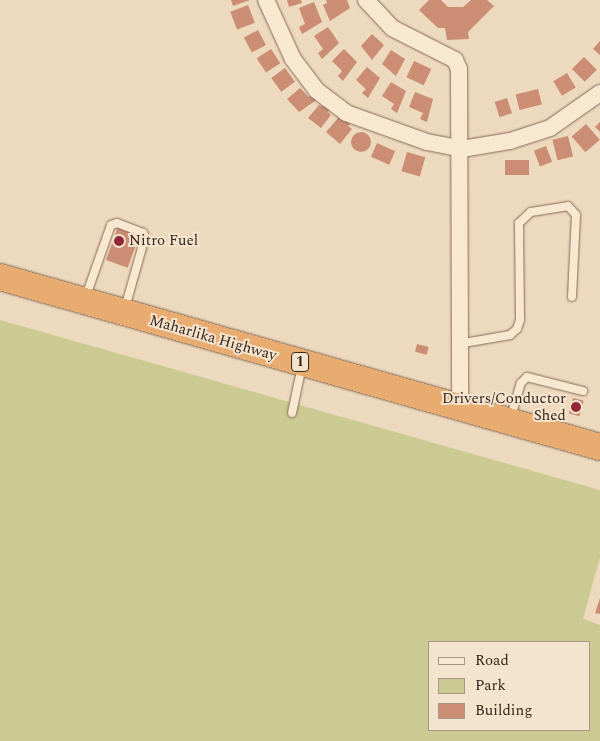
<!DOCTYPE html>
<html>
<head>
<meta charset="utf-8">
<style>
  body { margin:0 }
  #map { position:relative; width:600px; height:741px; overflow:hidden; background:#edd9bd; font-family:Spectral,serif }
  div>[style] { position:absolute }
  .green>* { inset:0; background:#cbca92 }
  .building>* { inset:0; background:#cb8d73; transform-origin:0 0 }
  .round { border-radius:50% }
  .roads { filter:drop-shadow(0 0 1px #856a57) drop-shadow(0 0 1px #856a57) }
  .service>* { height:8px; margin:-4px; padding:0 4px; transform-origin:4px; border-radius:4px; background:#f8e8d0 }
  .minor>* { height:16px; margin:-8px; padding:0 8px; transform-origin:8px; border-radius:8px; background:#f8e8d0 }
  .trunk>* { height:26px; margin:-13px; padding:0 13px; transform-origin:13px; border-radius:13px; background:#e8ab70 }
  .dots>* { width:14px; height:14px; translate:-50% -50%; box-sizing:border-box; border:2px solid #f5e4cd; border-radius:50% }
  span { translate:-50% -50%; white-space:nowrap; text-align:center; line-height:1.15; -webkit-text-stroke:4px #f5e4cd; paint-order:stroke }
  .shield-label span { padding:1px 4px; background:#f5e4cd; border:1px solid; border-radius:4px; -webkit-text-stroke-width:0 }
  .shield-label { font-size:14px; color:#34241b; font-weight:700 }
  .poi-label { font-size:15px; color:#34241b }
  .left { translate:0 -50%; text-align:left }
  .right { translate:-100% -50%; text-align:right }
  .street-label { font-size:15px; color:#34241b }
  .legend { position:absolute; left:428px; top:641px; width:162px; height:90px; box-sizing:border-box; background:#f5e4cd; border:1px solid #a89786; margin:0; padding:6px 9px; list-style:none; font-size:15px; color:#34241b }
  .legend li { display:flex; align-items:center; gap:10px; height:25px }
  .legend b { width:25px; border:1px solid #a89786 }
</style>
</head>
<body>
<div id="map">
  <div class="green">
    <i style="clip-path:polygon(evenodd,0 320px,600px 490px,600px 557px,583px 619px,600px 625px,600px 741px,0 741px,0 320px,429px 642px,589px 642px,589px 730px,429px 730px,429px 642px)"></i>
  </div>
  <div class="building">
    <i style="clip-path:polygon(231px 0,250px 0,233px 6px)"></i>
    <i style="clip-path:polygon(287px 0,301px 0,302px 3px,289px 7px)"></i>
    <i style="clip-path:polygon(326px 0,347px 0,350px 8px,330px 21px,323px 5px,327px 3px)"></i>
    <i style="clip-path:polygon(429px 0,441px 0,448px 7px,463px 7px,471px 0,487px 0,494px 6px,468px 32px,469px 39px,447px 40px,445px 28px,438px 28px,419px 10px)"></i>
    <i style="clip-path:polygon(314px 2px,322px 22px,302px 34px,299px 27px,305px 24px,299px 8px)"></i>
    <i style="left:248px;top:5px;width:19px;height:19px;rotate:69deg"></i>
    <i style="clip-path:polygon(328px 27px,339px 43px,322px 59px,318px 53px,323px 49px,314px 36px)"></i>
    <i style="left:258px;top:30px;width:17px;height:16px;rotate:62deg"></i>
    <i style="clip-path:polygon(372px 34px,384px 45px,372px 60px,361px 46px)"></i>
    <i style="clip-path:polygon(600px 41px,600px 55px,593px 49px)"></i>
    <i style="left:271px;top:49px;width:17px;height:17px;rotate:57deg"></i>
    <i style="clip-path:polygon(344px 49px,357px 62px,343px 81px,338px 76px,342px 71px,332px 61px)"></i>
    <i style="clip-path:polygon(391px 50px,405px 59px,396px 76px,382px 64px)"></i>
    <i style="left:584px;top:57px;width:18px;height:17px;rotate:45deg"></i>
    <i style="left:414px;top:61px;width:19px;height:18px;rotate:25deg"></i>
    <i style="clip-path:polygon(367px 67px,380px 78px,368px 98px,362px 93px,366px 89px,356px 80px)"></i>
    <i style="left:285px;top:68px;width:17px;height:17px;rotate:54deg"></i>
    <i style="left:567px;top:73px;width:17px;height:16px;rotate:59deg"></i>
    <i style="clip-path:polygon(391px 82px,406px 91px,397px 113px,391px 109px,394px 104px,382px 96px)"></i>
    <i style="clip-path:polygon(300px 88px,309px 97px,313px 94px,318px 99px,299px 112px,287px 99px)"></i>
    <i style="left:538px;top:89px;width:16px;height:23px;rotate:76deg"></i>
    <i style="clip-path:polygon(415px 92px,433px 99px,427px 122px,420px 119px,423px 113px,409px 107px)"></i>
    <i style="left:507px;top:98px;width:16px;height:13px;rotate:72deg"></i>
    <i style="clip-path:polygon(319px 105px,330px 109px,328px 112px,331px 115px,321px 128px,308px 118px)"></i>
    <i style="clip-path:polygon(338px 118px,351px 123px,348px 126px,352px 129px,340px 144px,326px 132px)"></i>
    <i style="clip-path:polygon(600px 122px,600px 132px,595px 127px)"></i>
    <i style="left:586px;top:124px;width:21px;height:19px;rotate:49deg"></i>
    <i class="round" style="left:351px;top:132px;width:20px;height:20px"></i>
    <i style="left:568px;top:136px;width:21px;height:16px;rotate:76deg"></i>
    <i style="left:377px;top:143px;width:20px;height:15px;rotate:24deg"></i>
    <i style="left:546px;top:146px;width:17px;height:13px;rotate:69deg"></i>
    <i style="left:407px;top:152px;width:19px;height:20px;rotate:16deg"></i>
    <i style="left:505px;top:160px;width:24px;height:15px"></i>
    <i style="left:118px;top:227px;width:23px;height:35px;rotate:20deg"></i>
    <i style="left:417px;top:344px;width:12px;height:8px;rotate:14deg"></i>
    <i style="left:573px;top:398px;width:11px;height:16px;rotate:15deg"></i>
    <i style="clip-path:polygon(600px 598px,600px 614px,595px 613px)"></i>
  </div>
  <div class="roads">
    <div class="service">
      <i style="left:86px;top:296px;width:75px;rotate:-70.6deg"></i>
      <i style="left:111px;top:225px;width:6px;rotate:-18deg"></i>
      <i style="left:117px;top:223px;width:28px;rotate:21deg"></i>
      <i style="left:143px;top:233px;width:4px;rotate:63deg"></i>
      <i style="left:145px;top:237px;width:74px;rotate:105.7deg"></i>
      <i style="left:458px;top:344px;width:53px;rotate:-9.8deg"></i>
      <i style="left:510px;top:335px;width:9px;rotate:-41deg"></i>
      <i style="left:517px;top:329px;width:9px;rotate:-72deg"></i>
      <i style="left:520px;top:320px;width:97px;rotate:-90.6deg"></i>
      <i style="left:519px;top:223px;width:16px;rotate:-43deg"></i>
      <i style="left:531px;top:212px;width:37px;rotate:-9deg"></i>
      <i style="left:568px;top:206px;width:12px;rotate:48deg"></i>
      <i style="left:576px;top:215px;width:82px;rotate:92.8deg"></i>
      <i style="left:292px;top:413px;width:48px;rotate:-78deg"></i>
      <i style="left:511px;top:417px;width:35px;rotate:-74deg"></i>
      <i style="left:521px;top:383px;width:8px;rotate:-45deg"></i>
      <i style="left:527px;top:377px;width:58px;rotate:14deg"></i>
    </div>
    <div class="minor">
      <i style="left:266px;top:0;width:65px;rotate:65.4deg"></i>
      <i style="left:293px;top:59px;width:39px;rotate:53deg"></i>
      <i style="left:316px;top:90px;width:38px;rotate:37deg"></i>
      <i style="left:346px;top:113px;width:86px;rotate:19.7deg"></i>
      <i style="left:427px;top:142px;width:36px;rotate:11deg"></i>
      <i style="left:462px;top:149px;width:49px;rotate:-9.5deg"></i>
      <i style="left:510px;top:141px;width:42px;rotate:-18deg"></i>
      <i style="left:550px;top:128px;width:61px;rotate:-35deg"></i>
      <i style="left:366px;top:0;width:38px;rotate:47deg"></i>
      <i style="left:392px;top:28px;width:71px;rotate:26.9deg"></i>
      <i style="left:455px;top:60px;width:10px;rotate:66deg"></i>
      <i style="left:459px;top:69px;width:338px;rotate:89.8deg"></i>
    </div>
    <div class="trunk">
      <i style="left:0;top:277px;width:624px;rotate:15.82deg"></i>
    </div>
  </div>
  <div class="dots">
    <i style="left:119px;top:241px;background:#932735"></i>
    <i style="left:576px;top:407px;background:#932735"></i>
  </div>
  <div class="shield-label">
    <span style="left:300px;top:362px">1</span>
  </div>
  <div class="poi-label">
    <span class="left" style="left:129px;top:241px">Nitro Fuel</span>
    <span class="right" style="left:566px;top:407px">Drivers/Conductor<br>Shed</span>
  </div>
  <div class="street-label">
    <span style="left:213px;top:338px;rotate:16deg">Maharlika Highway</span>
  </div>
  <ul class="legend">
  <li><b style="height:6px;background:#f8e8d0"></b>Road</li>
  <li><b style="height:14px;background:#cbca92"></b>Park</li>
  <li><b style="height:14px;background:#cb8d73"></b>Building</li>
  </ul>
</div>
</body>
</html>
